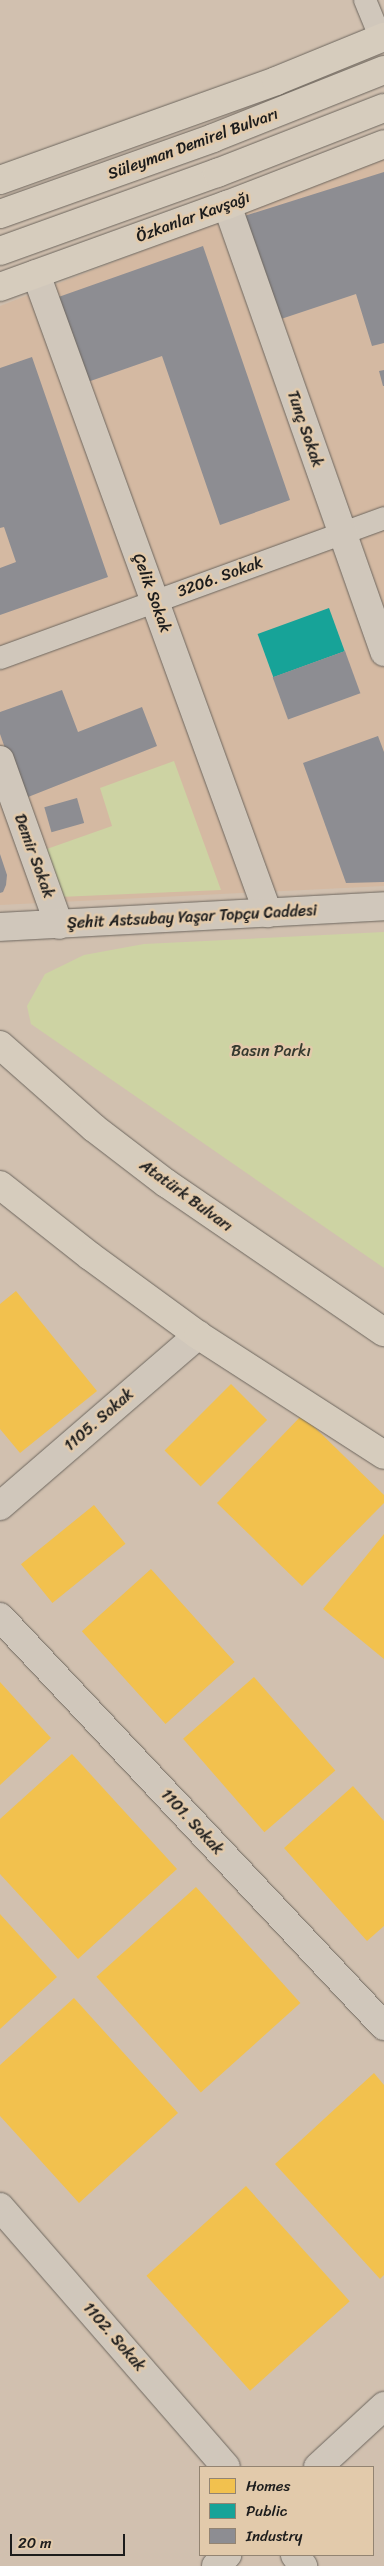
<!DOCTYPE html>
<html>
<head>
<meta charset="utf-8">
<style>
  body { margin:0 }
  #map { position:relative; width:384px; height:2566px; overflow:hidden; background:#d1c0af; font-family:Sriracha,sans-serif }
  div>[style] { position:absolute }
  .built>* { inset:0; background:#d4b9a2 }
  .green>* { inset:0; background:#cdd3a3 }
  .homes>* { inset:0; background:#f2c14e; transform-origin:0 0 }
  .public>* { inset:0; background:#17a398; transform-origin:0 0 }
  .industry>* { inset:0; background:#8d8d92; transform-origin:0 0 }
  .roads { filter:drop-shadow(0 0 1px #6d665e) drop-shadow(0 0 1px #6d665e) }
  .service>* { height:22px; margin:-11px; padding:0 11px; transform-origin:11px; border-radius:11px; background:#d0c7bb }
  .minor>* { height:28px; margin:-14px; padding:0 14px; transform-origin:14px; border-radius:14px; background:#d0c7bb }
  .tertiary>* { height:28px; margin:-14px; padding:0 14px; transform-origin:14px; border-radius:14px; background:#d0c7bb }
  .primary>* { height:28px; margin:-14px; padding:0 14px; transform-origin:14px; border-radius:14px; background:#d6ccbd }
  span { translate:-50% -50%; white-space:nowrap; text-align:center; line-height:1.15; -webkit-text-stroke:5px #e2caab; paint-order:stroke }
  .street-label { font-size:16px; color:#1c1c1c }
  .park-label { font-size:16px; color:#363a2f }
  .legend { position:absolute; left:199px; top:2466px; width:175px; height:90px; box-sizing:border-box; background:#e2caab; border:1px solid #938472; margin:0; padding:6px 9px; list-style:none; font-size:15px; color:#1c1c1c }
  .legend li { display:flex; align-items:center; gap:10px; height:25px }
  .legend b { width:25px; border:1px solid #938472 }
  .scale { position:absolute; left:10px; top:2534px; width:115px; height:22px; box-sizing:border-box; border:2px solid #1c1c1c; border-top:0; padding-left:6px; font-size:15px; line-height:18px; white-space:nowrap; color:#1c1c1c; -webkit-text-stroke:4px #e2caab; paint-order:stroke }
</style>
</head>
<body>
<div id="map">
  <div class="built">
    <i style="clip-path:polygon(384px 157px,384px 886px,0 905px,0 306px)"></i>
  </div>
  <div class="green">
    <i style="clip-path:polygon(174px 761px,221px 890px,59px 897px,44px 850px,112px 826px,100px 788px)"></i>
    <i style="clip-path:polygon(384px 932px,384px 1268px,31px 1024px,27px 1006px,45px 974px,84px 955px,144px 944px)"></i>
  </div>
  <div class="homes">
    <i style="clip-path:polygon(16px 1291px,97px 1391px,20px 1453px,0 1429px,0 1304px)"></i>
    <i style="left:231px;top:1384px;width:51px;height:94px;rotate:45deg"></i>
    <i style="clip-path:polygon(302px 1415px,384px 1495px,384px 1503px,302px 1586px,217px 1503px)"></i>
    <i style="left:94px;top:1505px;width:50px;height:94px;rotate:51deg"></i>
    <i style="clip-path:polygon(384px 1534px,384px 1659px,323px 1609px)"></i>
    <i style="left:151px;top:1569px;width:125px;height:93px;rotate:48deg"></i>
    <i style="left:254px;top:1677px;width:124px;height:94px;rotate:49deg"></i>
    <i style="clip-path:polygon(0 1682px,51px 1738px,0 1785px)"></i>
    <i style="clip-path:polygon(72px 1754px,177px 1869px,78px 1959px,0 1874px,0 1819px)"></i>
    <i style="clip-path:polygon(353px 1786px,384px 1821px,384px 1926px,367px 1941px,284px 1848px)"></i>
    <i style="left:196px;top:1887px;width:156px;height:134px;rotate:48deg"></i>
    <i style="clip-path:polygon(0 1914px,57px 1977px,0 2029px)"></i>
    <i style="clip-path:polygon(74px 1998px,178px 2113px,79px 2203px,0 2116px,0 2065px)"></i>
    <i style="clip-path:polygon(374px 2073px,384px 2085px,384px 2275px,380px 2279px,275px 2164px)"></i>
    <i style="left:246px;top:2186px;width:155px;height:134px;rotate:48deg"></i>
  </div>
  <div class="public">
    <i style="left:329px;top:608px;width:46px;height:76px;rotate:70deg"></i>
  </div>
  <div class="industry">
    <i style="clip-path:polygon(384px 172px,384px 343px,372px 346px,356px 294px,269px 323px,238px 218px)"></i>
    <i style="clip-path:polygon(203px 246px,290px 500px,220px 525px,162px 356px,79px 385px,50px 300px)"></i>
    <i style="clip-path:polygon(32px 357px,108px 577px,0 615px,0 568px,16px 562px,4px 527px,0 528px,0 368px)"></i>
    <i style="clip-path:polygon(384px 370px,384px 386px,383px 386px,379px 371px)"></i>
    <i style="left:345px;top:651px;width:45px;height:77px;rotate:70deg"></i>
    <i style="clip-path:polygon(62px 690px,78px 732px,142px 707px,157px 746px,23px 799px,0 734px,0 712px)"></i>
    <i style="clip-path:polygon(378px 736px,384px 752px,384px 882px,346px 883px,303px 763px)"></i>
    <i style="left:77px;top:798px;width:26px;height:34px;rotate:74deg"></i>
    <i style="clip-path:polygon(0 854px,7px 875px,6px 885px,3px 892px,0 893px)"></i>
  </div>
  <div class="roads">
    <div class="service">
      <i style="left:365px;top:0;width:42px;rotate:67.7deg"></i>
      <i style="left:0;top:658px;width:409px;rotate:-20deg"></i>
    </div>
    <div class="minor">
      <i style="left:227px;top:205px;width:474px;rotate:70.6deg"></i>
      <i style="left:36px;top:274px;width:680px;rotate:70.05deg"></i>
      <i style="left:0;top:760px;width:175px;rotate:70.3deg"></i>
      <i style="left:0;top:927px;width:385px;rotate:-3.1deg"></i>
      <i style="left:0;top:1506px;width:262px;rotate:-40.8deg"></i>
      <i style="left:0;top:1617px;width:561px;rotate:46.81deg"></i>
      <i style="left:0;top:2207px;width:344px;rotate:49deg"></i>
      <i style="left:295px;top:2555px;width:14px;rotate:54deg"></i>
    </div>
    <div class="tertiary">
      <i style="left:318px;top:2467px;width:90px;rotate:-42.7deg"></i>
      <i style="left:216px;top:2566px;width:16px;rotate:-45deg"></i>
    </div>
    <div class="primary">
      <i style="left:0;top:180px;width:293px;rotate:-19.7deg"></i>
      <i style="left:276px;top:81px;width:117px;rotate:-22.2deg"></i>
      <i style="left:0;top:214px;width:226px;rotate:-19.6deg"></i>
      <i style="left:213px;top:138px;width:184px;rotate:-21.7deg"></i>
      <i style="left:0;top:251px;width:231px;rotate:-19.8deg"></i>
      <i style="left:217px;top:173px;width:179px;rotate:-21.3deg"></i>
      <i style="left:0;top:287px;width:241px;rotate:-19.9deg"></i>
      <i style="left:227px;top:205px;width:168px;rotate:-21.2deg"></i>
      <i style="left:0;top:1045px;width:125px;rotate:41.4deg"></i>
      <i style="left:94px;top:1128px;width:91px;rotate:37.4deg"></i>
      <i style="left:166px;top:1183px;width:264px;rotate:34.4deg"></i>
      <i style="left:0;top:1185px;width:115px;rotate:38.3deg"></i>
      <i style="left:90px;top:1256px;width:134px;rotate:36.2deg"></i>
      <i style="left:198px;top:1335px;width:221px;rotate:32.8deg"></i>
    </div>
  </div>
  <div class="street-label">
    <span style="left:193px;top:144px;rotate:-20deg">Süleyman Demirel Bulvarı</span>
    <span style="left:193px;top:217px;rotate:-20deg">Özkanlar Kavşağı</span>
    <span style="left:305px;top:429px;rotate:71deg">Tunç Sokak</span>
    <span style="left:220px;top:577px;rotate:-20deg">3206. Sokak</span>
    <span style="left:152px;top:593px;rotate:70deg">Çelik Sokak</span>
    <span style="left:34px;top:856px;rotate:70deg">Demir Sokak</span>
    <span style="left:192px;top:917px;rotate:-3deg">Şehit Astsubay Yaşar Topçu Caddesi</span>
    <span style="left:186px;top:1196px;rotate:36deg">Atatürk Bulvarı</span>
    <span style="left:99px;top:1420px;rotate:-41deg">1105. Sokak</span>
    <span style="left:192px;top:1822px;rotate:47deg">1101. Sokak</span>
    <span style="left:114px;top:2337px;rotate:49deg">1102. Sokak</span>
  </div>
  <div class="park-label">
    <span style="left:271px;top:1051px">Basın Parkı</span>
  </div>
  <ul class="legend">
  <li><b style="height:14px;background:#f2c14e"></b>Homes</li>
  <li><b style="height:14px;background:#17a398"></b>Public</li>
  <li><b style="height:14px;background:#8d8d92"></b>Industry</li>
  </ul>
  <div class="scale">20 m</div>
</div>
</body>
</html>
